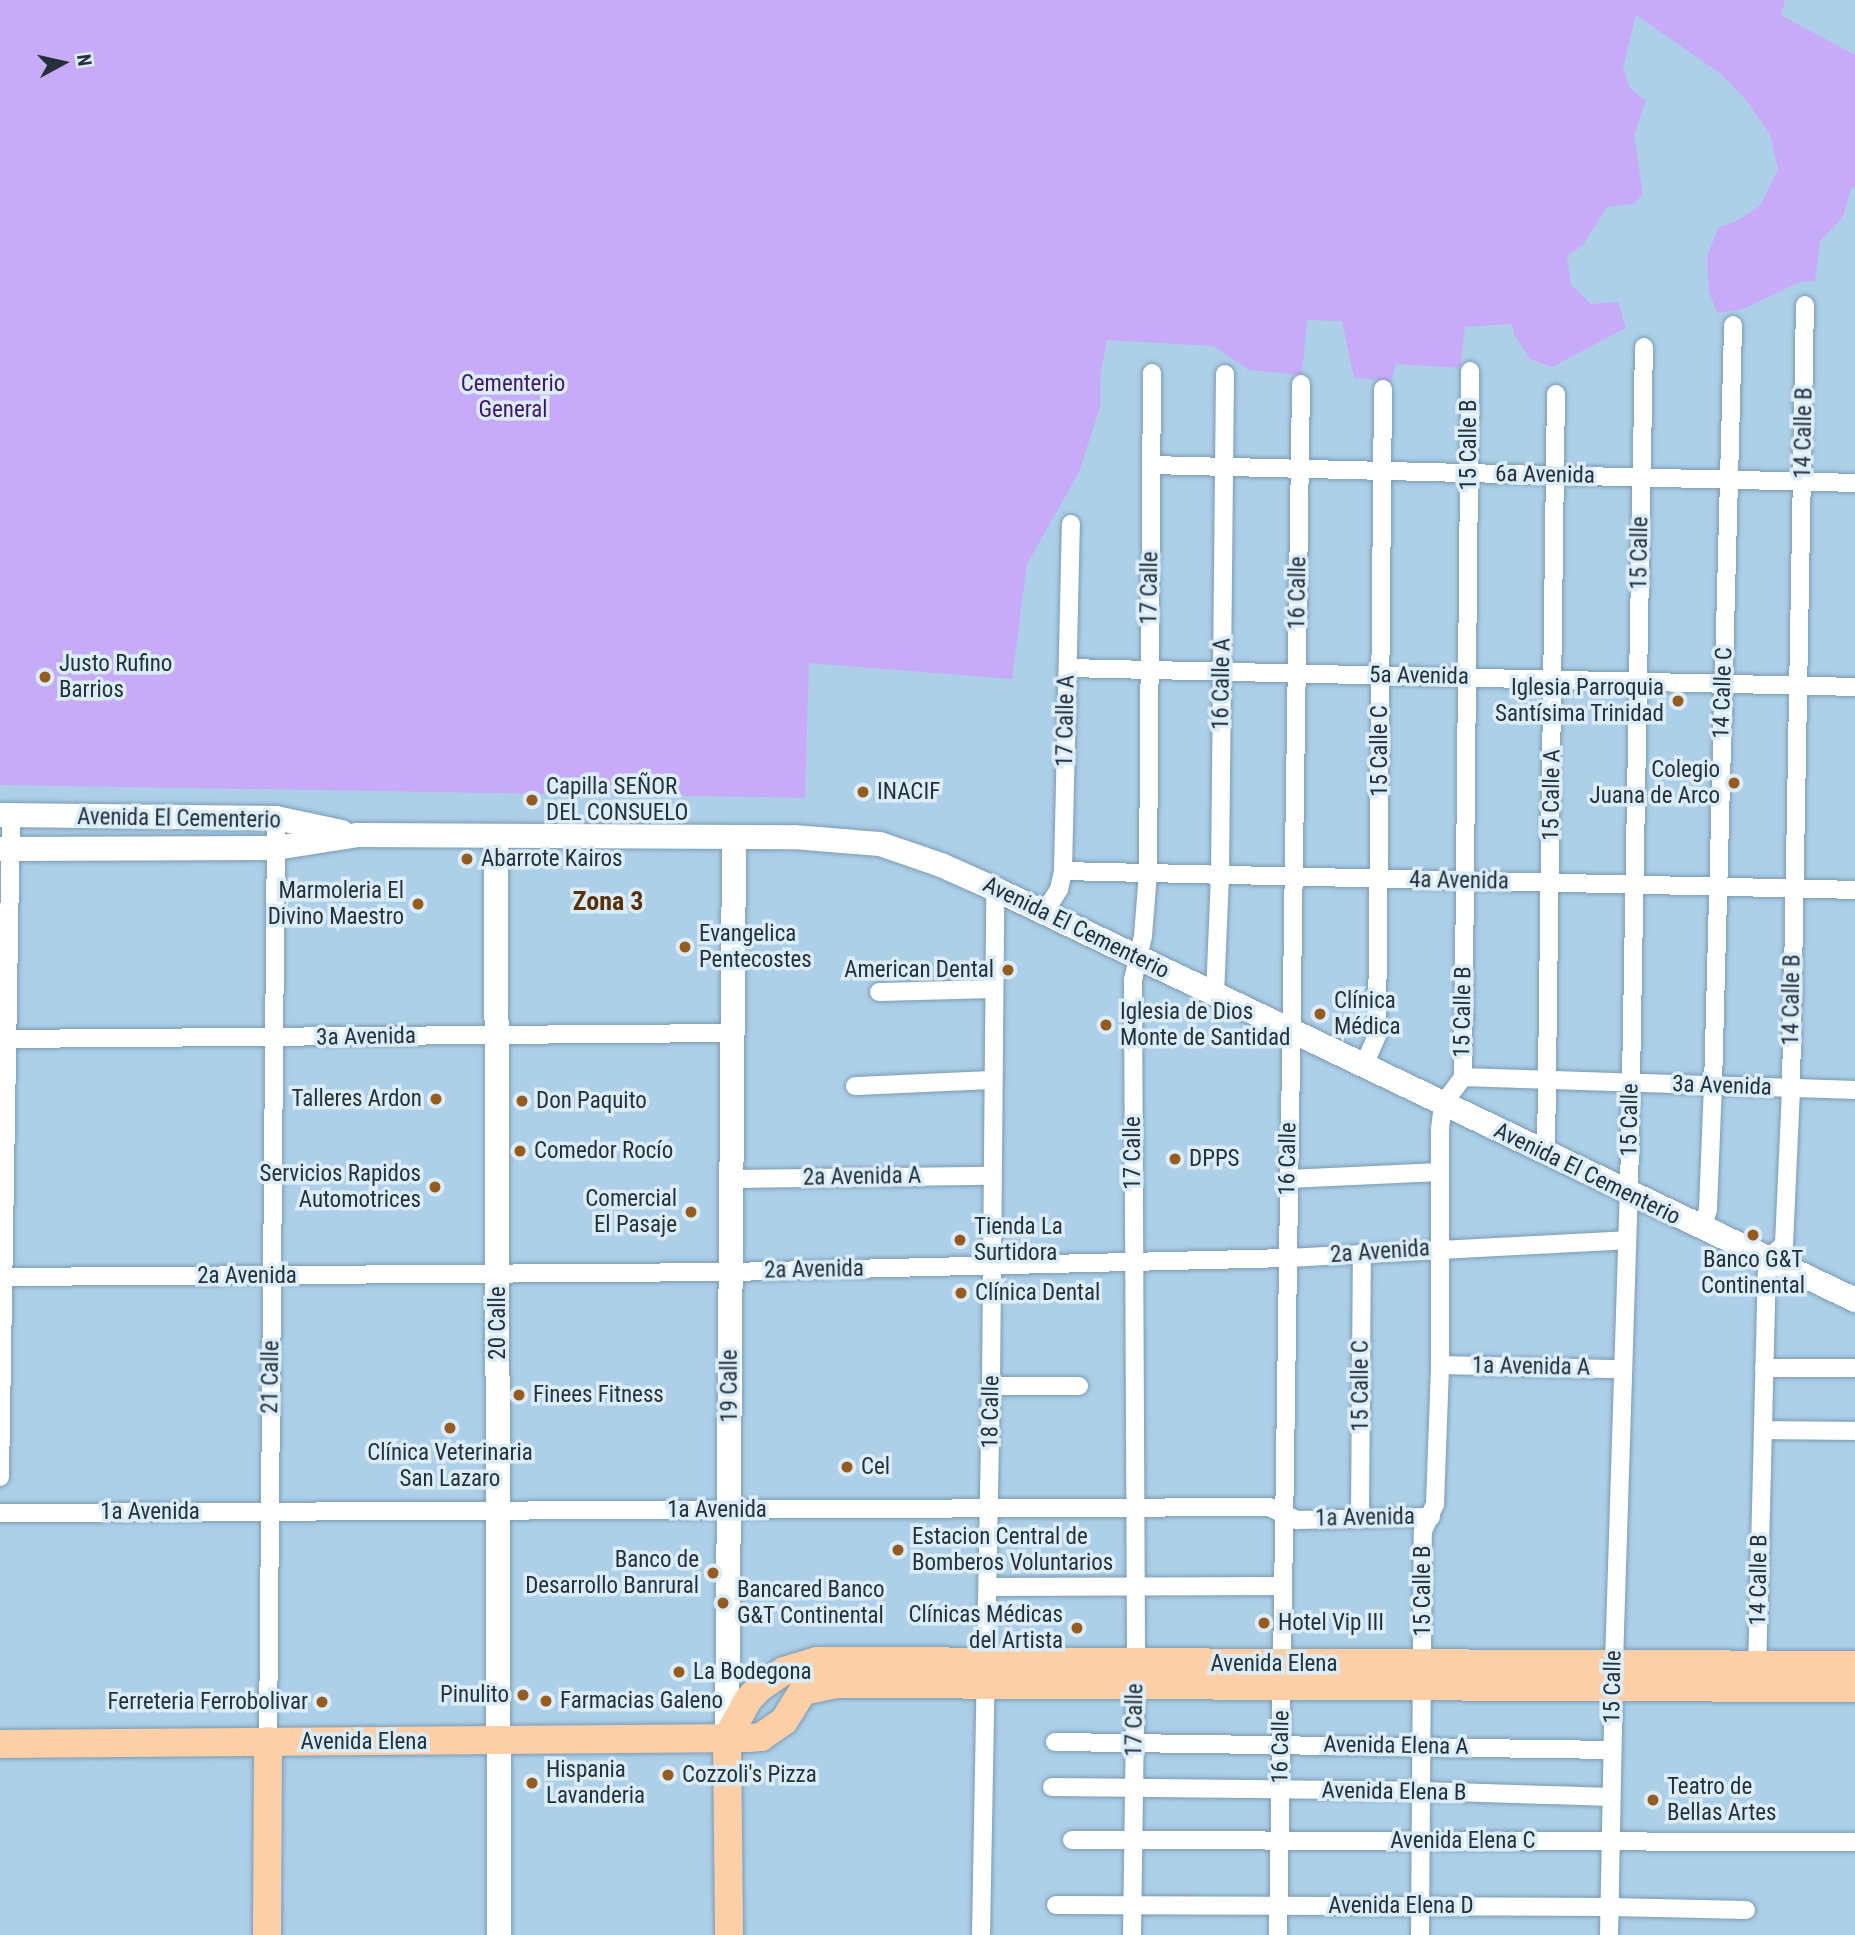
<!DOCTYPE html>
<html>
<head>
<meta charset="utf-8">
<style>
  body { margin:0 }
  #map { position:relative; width:1855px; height:1935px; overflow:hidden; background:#adcfe8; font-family:"Roboto Condensed",sans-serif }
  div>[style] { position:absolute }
  .green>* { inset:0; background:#c8abf8 }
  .roads { filter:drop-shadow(0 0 2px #7b9bb3) drop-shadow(0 0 2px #7b9bb3) }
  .minor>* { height:18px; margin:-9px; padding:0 9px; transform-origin:9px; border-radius:9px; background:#fff }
  .secondary>* { height:24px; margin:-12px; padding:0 12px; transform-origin:12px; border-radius:12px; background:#fff }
  .primary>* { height:28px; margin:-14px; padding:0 14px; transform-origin:14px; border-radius:14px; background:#fdcfa7 }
  .dots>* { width:19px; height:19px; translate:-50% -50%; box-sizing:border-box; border:4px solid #dcedfa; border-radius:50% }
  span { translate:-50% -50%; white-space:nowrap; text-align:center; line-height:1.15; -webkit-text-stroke:7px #dcedfa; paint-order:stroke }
  .park-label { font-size:23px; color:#41146e }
  .street-label { font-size:23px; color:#24313b }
  .poi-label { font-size:23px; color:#24313b }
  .left { translate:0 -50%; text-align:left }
  .right { translate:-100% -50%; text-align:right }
  .quarter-label { font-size:26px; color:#593003; font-weight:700 }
  .north { position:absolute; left:28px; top:28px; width:70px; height:70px; -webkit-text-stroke:5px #dcedfa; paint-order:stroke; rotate:82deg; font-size:19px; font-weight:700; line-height:28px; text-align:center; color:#24313b }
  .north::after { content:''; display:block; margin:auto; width:24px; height:32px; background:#24313b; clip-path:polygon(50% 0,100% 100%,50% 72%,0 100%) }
</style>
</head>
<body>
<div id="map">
  <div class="green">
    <i style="clip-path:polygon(0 0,1785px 0,1781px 15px,1855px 55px,1855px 187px,1851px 189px,1843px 217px,1820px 241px,1815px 281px,1800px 282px,1743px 309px,1717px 313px,1709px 292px,1707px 257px,1718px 228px,1737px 221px,1761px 205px,1778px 169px,1770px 135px,1747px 101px,1721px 74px,1636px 15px,1623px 68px,1630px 88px,1646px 101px,1634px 135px,1643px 194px,1634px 204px,1607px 207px,1583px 245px,1567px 256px,1571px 285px,1591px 304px,1618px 302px,1626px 328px,1552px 367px,1530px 359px,1515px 336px,1511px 324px,1465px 327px,1460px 368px,1396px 364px,1391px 381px,1354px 378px,1342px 321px,1307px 320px,1302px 375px,1249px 370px,1213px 346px,1107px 340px,1100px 376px,1101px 404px,1079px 472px,1027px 564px,1012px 679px,809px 663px,805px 798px,0 785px)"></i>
  </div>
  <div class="roads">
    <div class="minor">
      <i style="left:1151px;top:465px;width:704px;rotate:1.46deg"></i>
      <i style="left:1068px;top:668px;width:787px;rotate:1.38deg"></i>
      <i style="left:1063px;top:871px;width:792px;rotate:1.37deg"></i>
      <i style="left:1043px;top:914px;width:30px;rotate:-57deg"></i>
      <i style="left:1059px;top:889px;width:18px;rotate:-77deg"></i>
      <i style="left:1063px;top:871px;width:347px;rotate:-88.7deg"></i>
      <i style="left:879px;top:992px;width:115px;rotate:-1.5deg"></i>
      <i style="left:1215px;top:995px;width:120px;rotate:-87.6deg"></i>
      <i style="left:1220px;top:875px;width:501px;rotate:-89.43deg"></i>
      <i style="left:0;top:1039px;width:733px;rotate:-0.47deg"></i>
      <i style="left:1363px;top:1067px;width:35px;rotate:-66deg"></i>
      <i style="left:1377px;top:1035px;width:646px;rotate:-89.47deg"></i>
      <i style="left:1463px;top:1077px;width:392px;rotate:1.9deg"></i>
      <i style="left:855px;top:1086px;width:138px;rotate:-2.5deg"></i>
      <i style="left:1546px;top:1153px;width:759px;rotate:-89.25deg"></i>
      <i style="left:731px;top:1179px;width:261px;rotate:-0.7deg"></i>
      <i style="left:1288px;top:1179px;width:152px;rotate:-2.6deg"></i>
      <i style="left:1702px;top:1229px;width:21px;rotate:-73deg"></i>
      <i style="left:1708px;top:1209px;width:123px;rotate:-87.7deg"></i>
      <i style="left:1713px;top:1086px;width:761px;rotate:-88.49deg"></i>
      <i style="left:0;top:1277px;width:731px;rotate:-0.39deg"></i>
      <i style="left:731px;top:1272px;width:556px;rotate:-1.44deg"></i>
      <i style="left:1287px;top:1258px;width:340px;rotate:-3deg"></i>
      <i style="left:1440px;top:1365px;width:182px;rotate:1.3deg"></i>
      <i style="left:1764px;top:1368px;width:91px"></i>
      <i style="left:991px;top:1386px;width:88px"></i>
      <i style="left:1763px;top:1430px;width:92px;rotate:0.6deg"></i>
      <i style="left:0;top:1477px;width:662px;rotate:-89.05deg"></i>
      <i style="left:0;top:1513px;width:1269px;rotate:-0.27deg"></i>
      <i style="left:1269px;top:1507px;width:31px;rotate:25deg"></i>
      <i style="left:1297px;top:1520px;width:134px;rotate:-1.3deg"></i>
      <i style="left:1360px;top:1518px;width:265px;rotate:-89.6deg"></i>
      <i style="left:988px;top:1587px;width:294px;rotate:-0.2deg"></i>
      <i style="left:1757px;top:1672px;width:412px;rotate:-88.6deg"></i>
      <i style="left:1767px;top:1260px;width:23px;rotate:-43deg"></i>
      <i style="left:1784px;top:1244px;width:156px;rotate:-87.4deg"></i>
      <i style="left:1791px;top:1088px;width:783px;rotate:-88.98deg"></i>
      <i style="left:268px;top:1741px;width:923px;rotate:-89.5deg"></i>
      <i style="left:1055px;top:1742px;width:557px;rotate:0.82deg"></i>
      <i style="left:1052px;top:1787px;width:369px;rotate:0.6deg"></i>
      <i style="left:1421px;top:1791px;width:189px;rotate:1.8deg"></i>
      <i style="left:1072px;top:1840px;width:783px;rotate:0.15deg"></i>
      <i style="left:1056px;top:1905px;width:555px;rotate:0.21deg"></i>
      <i style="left:1611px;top:1907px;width:135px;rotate:1.3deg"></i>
      <i style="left:981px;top:1935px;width:549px;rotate:-88.96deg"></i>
      <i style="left:991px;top:1386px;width:497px;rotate:-89.5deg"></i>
      <i style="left:1132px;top:1935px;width:288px;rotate:-89.2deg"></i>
      <i style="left:1136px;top:1647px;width:667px;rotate:-90.26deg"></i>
      <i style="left:1133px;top:980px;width:45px;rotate:-77.2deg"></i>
      <i style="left:1143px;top:936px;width:63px;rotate:-85.5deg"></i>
      <i style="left:1148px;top:873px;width:500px;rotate:-89.54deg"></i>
      <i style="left:1278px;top:1935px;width:1551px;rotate:-89.15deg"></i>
      <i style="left:1420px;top:1935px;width:404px;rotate:-89.6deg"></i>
      <i style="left:1423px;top:1531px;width:30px;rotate:-66deg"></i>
      <i style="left:1435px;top:1504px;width:139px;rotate:-87.9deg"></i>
      <i style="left:1440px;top:1365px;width:236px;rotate:-90deg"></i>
      <i style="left:1440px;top:1129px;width:25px;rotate:-83deg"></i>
      <i style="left:1443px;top:1104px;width:34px;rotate:-53deg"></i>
      <i style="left:1463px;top:1077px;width:706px;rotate:-89.43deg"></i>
      <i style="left:1609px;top:1935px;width:272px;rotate:-88.9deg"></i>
      <i style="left:1614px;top:1663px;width:469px;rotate:-88.2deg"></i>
      <i style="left:1629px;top:1194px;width:847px;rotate:-88.99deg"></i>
    </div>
    <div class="secondary">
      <i style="left:0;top:815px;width:276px;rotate:0.6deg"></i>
      <i style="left:276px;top:818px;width:67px;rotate:12deg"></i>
      <i style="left:496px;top:837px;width:1098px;rotate:89.84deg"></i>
      <i style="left:0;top:849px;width:276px;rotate:-0.2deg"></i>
      <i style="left:276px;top:848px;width:82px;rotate:-9.1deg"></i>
      <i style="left:357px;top:835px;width:437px;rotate:0.3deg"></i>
      <i style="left:794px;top:837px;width:86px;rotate:4.7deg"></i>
      <i style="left:880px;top:844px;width:65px;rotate:19deg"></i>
      <i style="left:941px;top:865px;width:59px;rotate:24deg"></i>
      <i style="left:995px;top:889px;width:953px;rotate:25.54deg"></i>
      <i style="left:727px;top:1738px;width:901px;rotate:-89.55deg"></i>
    </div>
    <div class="primary">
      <i style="left:727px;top:1738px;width:43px;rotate:-61.1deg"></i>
      <i style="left:748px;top:1700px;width:16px;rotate:-47deg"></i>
      <i style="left:759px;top:1688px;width:30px;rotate:-34deg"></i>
      <i style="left:784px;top:1671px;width:34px;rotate:-17deg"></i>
      <i style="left:817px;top:1661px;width:1038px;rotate:0.22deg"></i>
      <i style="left:727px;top:1738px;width:197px;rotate:89.4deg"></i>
      <i style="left:0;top:1744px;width:748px;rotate:-0.46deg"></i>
      <i style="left:748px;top:1738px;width:13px;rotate:-4deg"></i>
      <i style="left:761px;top:1737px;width:28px;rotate:-35deg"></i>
      <i style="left:784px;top:1721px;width:36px;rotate:-58deg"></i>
      <i style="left:803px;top:1691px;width:35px;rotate:-12deg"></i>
      <i style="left:837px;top:1684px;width:1018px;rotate:0.23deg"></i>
      <i style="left:267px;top:1935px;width:194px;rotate:-89.7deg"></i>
    </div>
  </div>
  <div class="dots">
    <i style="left:45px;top:677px;background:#985b1e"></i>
    <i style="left:1678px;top:701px;background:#985b1e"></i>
    <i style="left:1734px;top:783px;background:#985b1e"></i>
    <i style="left:863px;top:792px;background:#985b1e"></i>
    <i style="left:532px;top:800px;background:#985b1e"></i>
    <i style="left:467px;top:859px;background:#985b1e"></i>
    <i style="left:418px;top:904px;background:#985b1e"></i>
    <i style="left:685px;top:947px;background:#985b1e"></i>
    <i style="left:1008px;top:970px;background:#985b1e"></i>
    <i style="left:1320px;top:1014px;background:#985b1e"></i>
    <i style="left:1106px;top:1025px;background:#985b1e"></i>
    <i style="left:436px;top:1099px;background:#985b1e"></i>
    <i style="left:522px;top:1101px;background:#985b1e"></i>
    <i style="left:520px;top:1151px;background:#985b1e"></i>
    <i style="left:1175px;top:1159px;background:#985b1e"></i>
    <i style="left:435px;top:1187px;background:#985b1e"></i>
    <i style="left:691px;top:1212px;background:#985b1e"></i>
    <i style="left:1753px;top:1235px;background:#985b1e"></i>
    <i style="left:960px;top:1240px;background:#985b1e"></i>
    <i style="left:961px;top:1293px;background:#985b1e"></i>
    <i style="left:519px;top:1395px;background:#985b1e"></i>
    <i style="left:450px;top:1428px;background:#985b1e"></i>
    <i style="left:847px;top:1467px;background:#985b1e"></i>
    <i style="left:898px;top:1550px;background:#985b1e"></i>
    <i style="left:713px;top:1573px;background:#985b1e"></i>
    <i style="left:723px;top:1603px;background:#985b1e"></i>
    <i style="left:1264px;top:1623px;background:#985b1e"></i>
    <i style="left:1077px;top:1628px;background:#985b1e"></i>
    <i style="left:679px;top:1672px;background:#985b1e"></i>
    <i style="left:523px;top:1695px;background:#985b1e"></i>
    <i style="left:546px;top:1701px;background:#985b1e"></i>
    <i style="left:322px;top:1702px;background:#985b1e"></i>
    <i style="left:668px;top:1775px;background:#985b1e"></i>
    <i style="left:532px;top:1783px;background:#985b1e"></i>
    <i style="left:1653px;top:1800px;background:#985b1e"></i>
  </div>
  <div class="park-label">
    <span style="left:513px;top:397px">Cementerio<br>General</span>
  </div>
  <div class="street-label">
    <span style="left:1804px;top:433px;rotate:-89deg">14 Calle B</span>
    <span style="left:1469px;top:445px;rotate:-90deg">15 Calle B</span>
    <span style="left:1545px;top:475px;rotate:1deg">6a Avenida</span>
    <span style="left:1640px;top:553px;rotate:-89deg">15 Calle</span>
    <span style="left:1150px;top:588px;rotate:-89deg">17 Calle</span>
    <span style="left:1298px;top:593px;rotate:-89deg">16 Calle</span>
    <span style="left:1419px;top:676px;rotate:1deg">5a Avenida</span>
    <span style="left:1222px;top:684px;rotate:-89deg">16 Calle A</span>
    <span style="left:1723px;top:693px;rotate:-88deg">14 Calle C</span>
    <span style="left:1066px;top:721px;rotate:-89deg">17 Calle A</span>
    <span style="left:1380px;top:751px;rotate:-90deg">15 Calle C</span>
    <span style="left:1552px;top:795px;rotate:-89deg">15 Calle A</span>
    <span style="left:179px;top:819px;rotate:1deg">Avenida El Cementerio</span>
    <span style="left:1459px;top:881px;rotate:1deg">4a Avenida</span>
    <span style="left:1076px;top:928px;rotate:26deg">Avenida El Cementerio</span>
    <span style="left:1792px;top:1000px;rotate:-89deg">14 Calle B</span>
    <span style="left:1463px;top:1012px;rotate:-89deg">15 Calle B</span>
    <span style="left:366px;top:1037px;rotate:-1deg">3a Avenida</span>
    <span style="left:1722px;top:1086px;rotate:2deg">3a Avenida</span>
    <span style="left:1630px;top:1120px;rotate:-89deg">15 Calle</span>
    <span style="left:1133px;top:1153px;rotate:-90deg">17 Calle</span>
    <span style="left:1288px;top:1159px;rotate:-89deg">16 Calle</span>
    <span style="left:1587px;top:1174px;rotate:26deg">Avenida El Cementerio</span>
    <span style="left:862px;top:1177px;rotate:-1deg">2a Avenida A</span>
    <span style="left:1380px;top:1252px;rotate:-4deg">2a Avenida</span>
    <span style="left:814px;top:1270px;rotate:-1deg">2a Avenida</span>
    <span style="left:247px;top:1276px">2a Avenida</span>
    <span style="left:498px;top:1323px;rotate:-90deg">20 Calle</span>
    <span style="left:1531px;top:1367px;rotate:1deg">1a Avenida A</span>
    <span style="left:271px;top:1377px;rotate:-89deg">21 Calle</span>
    <span style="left:730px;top:1386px;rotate:-90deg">19 Calle</span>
    <span style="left:1361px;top:1386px;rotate:-90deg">15 Calle C</span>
    <span style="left:991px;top:1412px;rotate:-89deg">18 Calle</span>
    <span style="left:717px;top:1510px">1a Avenida</span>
    <span style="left:150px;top:1512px">1a Avenida</span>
    <span style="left:1365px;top:1518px;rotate:-1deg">1a Avenida</span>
    <span style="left:1759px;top:1580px;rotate:-89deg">14 Calle B</span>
    <span style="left:1423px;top:1591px;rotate:-90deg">15 Calle B</span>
    <span style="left:1274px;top:1664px">Avenida Elena</span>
    <span style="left:1613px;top:1687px;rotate:-89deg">15 Calle</span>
    <span style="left:1135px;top:1720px;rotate:-89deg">17 Calle</span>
    <span style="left:364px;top:1742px">Avenida Elena</span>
    <span style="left:1396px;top:1746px;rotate:1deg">Avenida Elena A</span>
    <span style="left:1281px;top:1747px;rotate:-89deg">16 Calle</span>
    <span style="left:1394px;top:1792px;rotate:1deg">Avenida Elena B</span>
    <span style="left:1463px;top:1841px">Avenida Elena C</span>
    <span style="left:1401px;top:1906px">Avenida Elena D</span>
  </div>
  <div class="poi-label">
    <span class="left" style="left:59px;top:677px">Justo Rufino<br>Barrios</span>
    <span class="right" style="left:1664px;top:701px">Iglesia Parroquia<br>Santísima Trinidad</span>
    <span class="right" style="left:1720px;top:783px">Colegio<br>Juana de Arco</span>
    <span class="left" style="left:546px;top:800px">Capilla SEÑOR<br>DEL CONSUELO</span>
    <span class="left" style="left:877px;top:792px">INACIF</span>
    <span class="left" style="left:481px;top:859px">Abarrote Kairos</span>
    <span class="right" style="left:404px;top:904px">Marmoleria El<br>Divino Maestro</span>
    <span class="left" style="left:699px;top:947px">Evangelica<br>Pentecostes</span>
    <span class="right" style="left:994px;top:970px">American Dental</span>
    <span class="left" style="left:1334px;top:1014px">Clínica<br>Médica</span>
    <span class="left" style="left:1120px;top:1025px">Iglesia de Dios<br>Monte de Santidad</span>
    <span class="right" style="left:422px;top:1099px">Talleres Ardon</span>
    <span class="left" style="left:536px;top:1101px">Don Paquito</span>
    <span class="left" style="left:534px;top:1151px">Comedor Rocío</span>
    <span class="left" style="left:1189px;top:1159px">DPPS</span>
    <span class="right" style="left:421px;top:1187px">Servicios Rapidos<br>Automotrices</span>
    <span class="right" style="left:677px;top:1212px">Comercial<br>El Pasaje</span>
    <span class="left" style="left:974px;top:1240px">Tienda La<br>Surtidora</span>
    <span style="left:1753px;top:1273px">Banco G&amp;T<br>Continental</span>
    <span class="left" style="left:975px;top:1293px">Clínica Dental</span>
    <span class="left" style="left:533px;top:1395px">Finees Fitness</span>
    <span style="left:450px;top:1466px">Clínica Veterinaria<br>San Lazaro</span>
    <span class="left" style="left:861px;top:1467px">Cel</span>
    <span class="left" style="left:912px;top:1550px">Estacion Central de<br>Bomberos Voluntarios</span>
    <span class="right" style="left:699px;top:1573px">Banco de<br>Desarrollo Banrural</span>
    <span class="left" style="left:737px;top:1603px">Bancared Banco<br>G&amp;T Continental</span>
    <span class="right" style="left:1063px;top:1628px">Clínicas Médicas<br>del Artista</span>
    <span class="left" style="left:1278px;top:1623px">Hotel Vip III</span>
    <span class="left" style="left:693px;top:1672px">La Bodegona</span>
    <span class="right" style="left:509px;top:1695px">Pinulito</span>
    <span class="left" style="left:560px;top:1701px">Farmacias Galeno</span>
    <span class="right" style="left:308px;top:1702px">Ferreteria Ferrobolivar</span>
    <span class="left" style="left:546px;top:1783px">Hispania<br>Lavanderia</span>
    <span class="left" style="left:682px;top:1775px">Cozzoli's Pizza</span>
    <span class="left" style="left:1667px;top:1800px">Teatro de<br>Bellas Artes</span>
  </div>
  <div class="quarter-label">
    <span style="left:608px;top:902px">Zona 3</span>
  </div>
  <div class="north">N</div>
</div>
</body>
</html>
